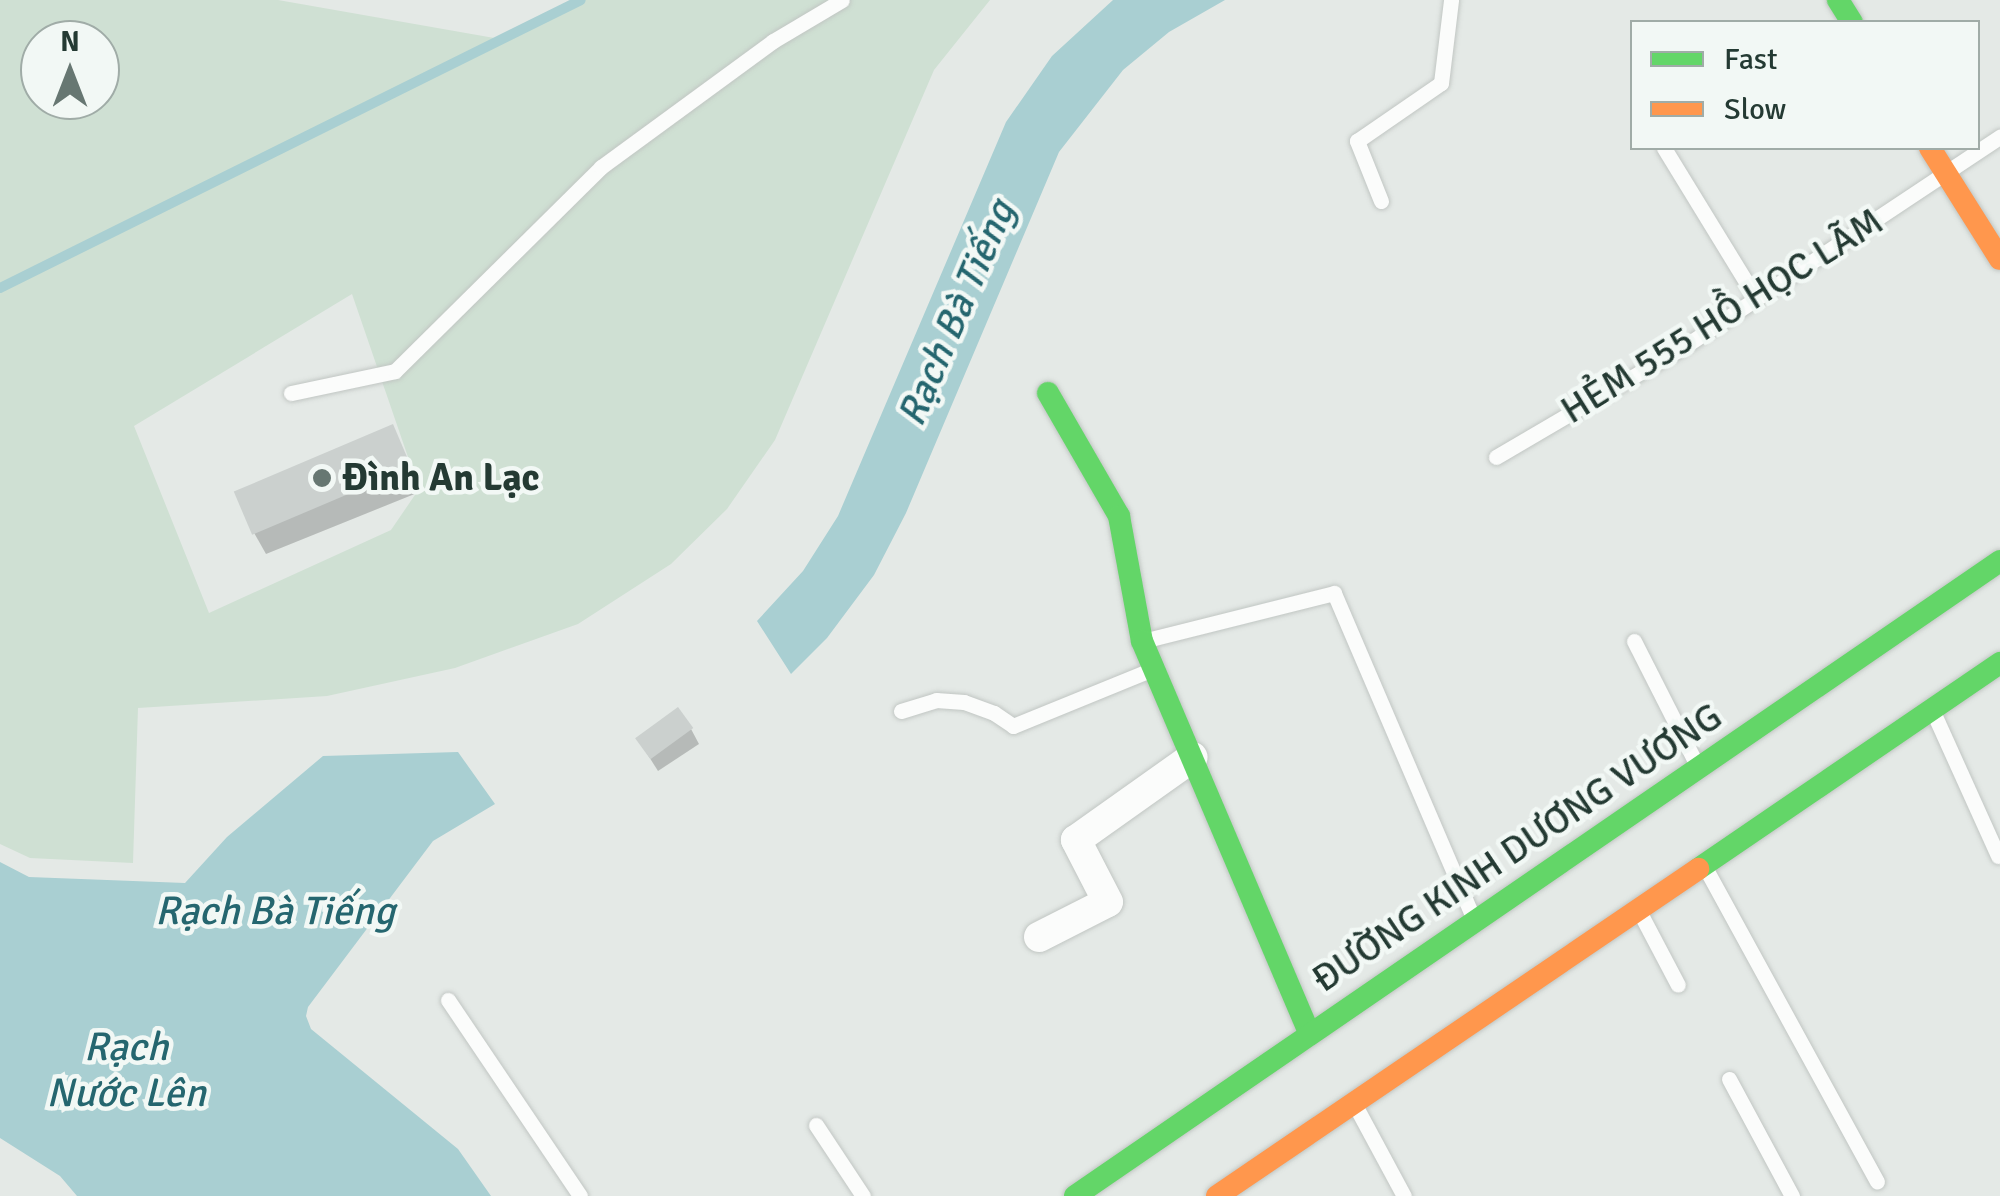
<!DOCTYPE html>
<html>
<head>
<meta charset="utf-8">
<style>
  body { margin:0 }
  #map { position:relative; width:2000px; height:1196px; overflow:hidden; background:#e4e9e6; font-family:Signika,sans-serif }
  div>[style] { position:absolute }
  .green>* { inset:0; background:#cfe0d3 }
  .water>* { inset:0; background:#a9cfd2 }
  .shadow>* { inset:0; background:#0003 }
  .stream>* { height:10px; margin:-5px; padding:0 5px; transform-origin:5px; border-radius:5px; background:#a9cfd2 }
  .building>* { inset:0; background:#cbd0ce; transform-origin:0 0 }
  .roads { filter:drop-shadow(0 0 2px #c1c6c3) drop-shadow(0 0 2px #c1c6c3) }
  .lane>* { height:15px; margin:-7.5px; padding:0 7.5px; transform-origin:7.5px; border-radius:7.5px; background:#fbfcfb }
  .street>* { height:30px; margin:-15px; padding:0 15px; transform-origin:15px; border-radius:15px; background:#fbfcfb }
  .fast>* { height:22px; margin:-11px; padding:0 11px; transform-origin:11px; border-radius:11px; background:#63d668 }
  .slow>* { height:22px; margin:-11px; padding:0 11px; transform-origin:11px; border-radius:11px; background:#ff974d }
  .dots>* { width:28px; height:28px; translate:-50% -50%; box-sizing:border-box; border:5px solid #f2f8f5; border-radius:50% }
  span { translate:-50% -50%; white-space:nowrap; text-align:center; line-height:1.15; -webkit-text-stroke:9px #f2f8f5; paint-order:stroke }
  .street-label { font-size:38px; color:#243a33 }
  .poi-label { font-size:38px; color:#243a33; font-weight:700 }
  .left { translate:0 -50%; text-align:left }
  .water-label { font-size:40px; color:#25666f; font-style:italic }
  .legend { position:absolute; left:1630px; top:20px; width:350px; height:130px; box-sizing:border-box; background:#f2f8f5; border:2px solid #a0aca7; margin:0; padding:12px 18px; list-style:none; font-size:30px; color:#243a33 }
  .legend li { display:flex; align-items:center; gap:20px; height:50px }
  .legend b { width:50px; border:2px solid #a0aca7 }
  .north { position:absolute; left:20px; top:20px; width:100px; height:100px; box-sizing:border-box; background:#f2f8f5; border:2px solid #a0aca7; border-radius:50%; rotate:0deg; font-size:28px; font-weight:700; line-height:40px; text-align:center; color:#243a33 }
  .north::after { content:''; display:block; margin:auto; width:35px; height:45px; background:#677772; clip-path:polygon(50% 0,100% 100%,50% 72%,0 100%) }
</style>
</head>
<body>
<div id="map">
  <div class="green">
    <i style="clip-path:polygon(evenodd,0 0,278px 0,500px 39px,579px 0,990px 0,934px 70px,775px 440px,727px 509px,671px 564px,578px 624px,455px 668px,327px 696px,138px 708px,133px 863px,30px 858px,0 844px,0 0,40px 40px,100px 40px,100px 100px,40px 100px,40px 40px,0 0,352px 294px,419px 489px,391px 530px,209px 613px,134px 426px,352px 294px)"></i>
  </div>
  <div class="water">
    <i style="clip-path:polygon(1113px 0,1225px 0,1169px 32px,1123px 70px,1059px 152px,906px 513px,874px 575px,827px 638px,791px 674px,757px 621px,803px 571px,838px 516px,1006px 122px,1052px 56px)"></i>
    <i style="clip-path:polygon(458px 752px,495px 804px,433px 841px,308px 1007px,306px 1016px,311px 1029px,458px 1149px,491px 1196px,77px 1196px,60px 1176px,0 1138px,0 862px,29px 877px,185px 883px,227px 837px,323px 756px)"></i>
  </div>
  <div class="shadow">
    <i style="clip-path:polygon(392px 427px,422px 491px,266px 554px,253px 531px)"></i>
    <i style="clip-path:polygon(691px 729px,699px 744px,658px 771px,646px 752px)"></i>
  </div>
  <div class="stream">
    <i style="left:0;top:288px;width:648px;rotate:-26.37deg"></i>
  </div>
  <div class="building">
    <i style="left:393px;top:424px;width:47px;height:173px;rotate:67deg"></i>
    <i style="left:678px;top:707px;width:26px;height:53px;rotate:54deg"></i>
  </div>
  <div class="roads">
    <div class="lane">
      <i style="left:1664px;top:148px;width:176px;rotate:58.5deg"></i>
      <i style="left:1381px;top:201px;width:65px;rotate:-111.8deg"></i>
      <i style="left:1357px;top:141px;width:102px;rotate:-34.6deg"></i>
      <i style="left:1441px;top:83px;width:84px;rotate:-83.1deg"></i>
      <i style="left:291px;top:393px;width:106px;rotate:-11.9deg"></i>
      <i style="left:395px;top:371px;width:290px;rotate:-44.7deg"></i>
      <i style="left:601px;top:167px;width:213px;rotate:-36.2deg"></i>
      <i style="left:773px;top:41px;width:80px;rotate:-30.7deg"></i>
      <i style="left:1496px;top:457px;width:216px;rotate:-30.4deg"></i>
      <i style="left:1682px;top:348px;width:382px;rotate:-33.6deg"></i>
      <i style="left:1143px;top:641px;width:197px;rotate:-14.1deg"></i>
      <i style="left:1334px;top:593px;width:350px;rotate:66.8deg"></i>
      <i style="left:1634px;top:641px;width:137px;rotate:63.1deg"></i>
      <i style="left:901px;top:711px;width:37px;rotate:-17deg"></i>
      <i style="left:936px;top:700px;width:28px;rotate:4deg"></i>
      <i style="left:964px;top:702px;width:32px;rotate:20deg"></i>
      <i style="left:994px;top:713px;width:23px;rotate:34deg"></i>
      <i style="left:1013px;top:726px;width:148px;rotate:-22.2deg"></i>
      <i style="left:1934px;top:714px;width:156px;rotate:65.7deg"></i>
      <i style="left:1707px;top:871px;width:354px;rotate:61.3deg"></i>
      <i style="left:1640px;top:913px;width:81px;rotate:62.2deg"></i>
      <i style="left:448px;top:1000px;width:236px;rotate:56deg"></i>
      <i style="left:1729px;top:1079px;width:133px;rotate:61.7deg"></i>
      <i style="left:1356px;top:1107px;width:101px;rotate:61.7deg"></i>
      <i style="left:816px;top:1125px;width:85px;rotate:56.5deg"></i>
    </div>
    <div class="street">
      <i style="left:1039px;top:937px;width:77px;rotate:-26.9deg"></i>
      <i style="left:1108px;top:902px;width:70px;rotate:-117.3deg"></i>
      <i style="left:1076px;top:840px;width:143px;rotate:-35.4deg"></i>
    </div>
    <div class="fast">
      <i style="left:1838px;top:0;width:26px;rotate:58deg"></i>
      <i style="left:1048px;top:393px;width:142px;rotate:60deg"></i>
      <i style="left:1119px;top:516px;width:127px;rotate:79.6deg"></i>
      <i style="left:1142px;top:641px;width:425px;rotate:66.9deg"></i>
      <i style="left:1698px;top:869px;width:366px;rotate:-34.3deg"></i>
      <i style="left:1075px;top:1196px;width:1122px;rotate:-34.47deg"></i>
    </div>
    <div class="slow">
      <i style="left:1930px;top:148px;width:131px;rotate:57.8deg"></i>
      <i style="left:1217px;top:1196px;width:582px;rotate:-34.21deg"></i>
    </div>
  </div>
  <div class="dots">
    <i style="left:322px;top:478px;background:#677772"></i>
  </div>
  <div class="street-label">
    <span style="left:1722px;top:316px;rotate:-32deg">HẺM 555 HỒ HỌC LÃM</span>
    <span style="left:1517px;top:848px;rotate:-34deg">ĐƯỜNG KINH DƯƠNG VƯƠNG</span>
  </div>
  <div class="poi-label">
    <span class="left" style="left:342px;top:478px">Đình An Lạc</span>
  </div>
  <div class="water-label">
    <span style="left:956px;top:313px;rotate:-67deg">Rạch Bà Tiếng</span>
    <span style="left:275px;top:911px">Rạch Bà Tiếng</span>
    <span style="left:126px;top:1070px">Rạch<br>Nước Lên</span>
  </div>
  <ul class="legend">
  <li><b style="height:12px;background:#63d668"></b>Fast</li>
  <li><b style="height:12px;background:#ff974d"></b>Slow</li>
  </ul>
  <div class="north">N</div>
</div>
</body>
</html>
